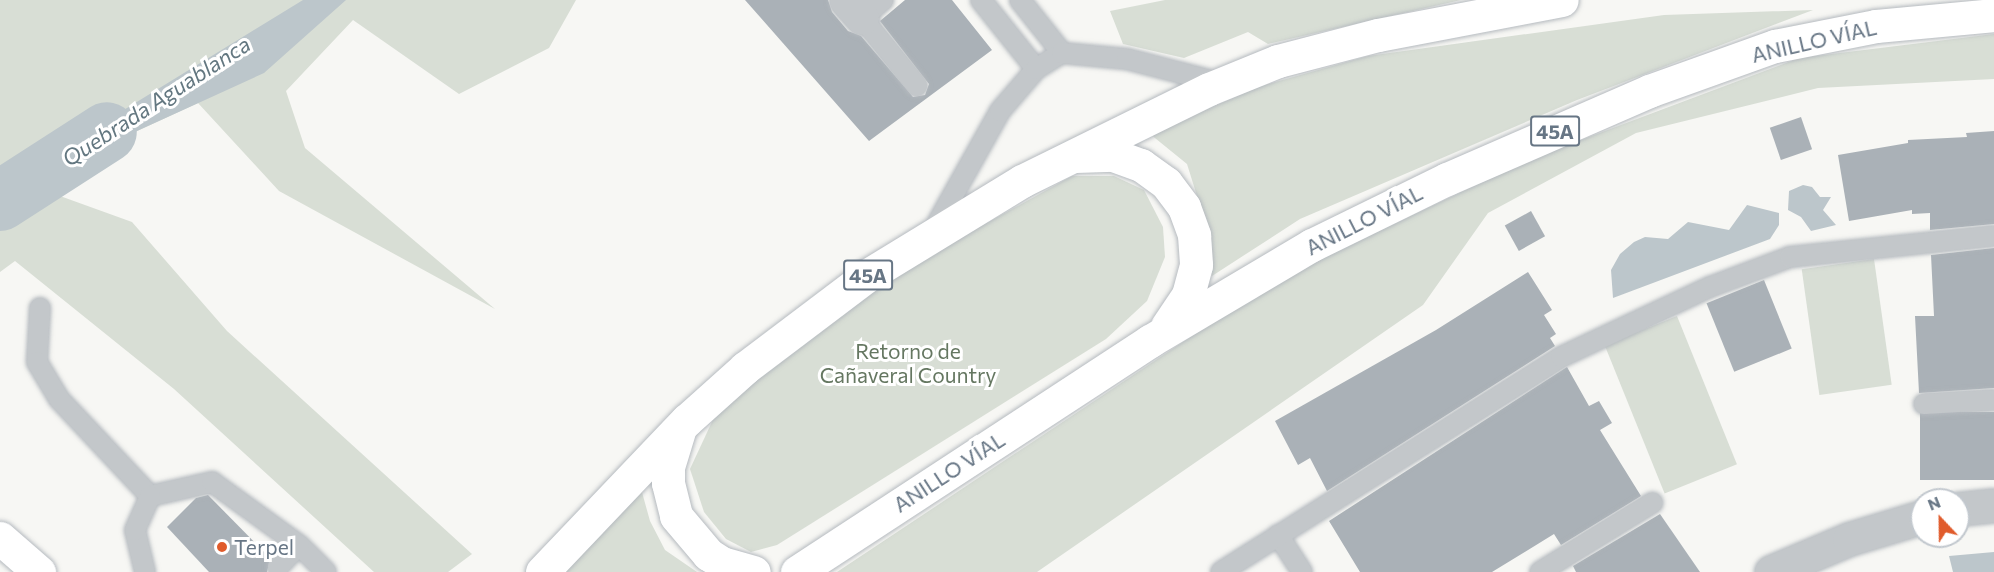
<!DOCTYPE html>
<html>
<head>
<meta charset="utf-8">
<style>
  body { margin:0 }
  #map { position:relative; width:1994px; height:572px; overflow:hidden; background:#f7f7f4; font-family:Commissioner,sans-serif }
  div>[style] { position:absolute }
  .green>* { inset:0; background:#d8ded5; transform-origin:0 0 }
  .water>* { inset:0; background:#bcc6cb }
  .river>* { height:60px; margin:-30px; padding:0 30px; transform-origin:30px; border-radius:30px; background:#bcc6cb }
  .building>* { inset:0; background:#aab1b7; transform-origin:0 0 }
  .roads { filter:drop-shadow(0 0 2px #b5babf) drop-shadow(0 0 2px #b5babf) }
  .lane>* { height:20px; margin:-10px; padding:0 10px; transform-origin:10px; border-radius:10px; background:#c3c7ca }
  .street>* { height:33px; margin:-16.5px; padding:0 16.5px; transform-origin:16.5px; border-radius:16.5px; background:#c3c7ca }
  .secondary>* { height:33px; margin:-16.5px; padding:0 16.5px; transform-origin:16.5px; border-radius:16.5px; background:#fff }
  .highway>* { height:33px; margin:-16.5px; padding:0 16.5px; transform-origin:16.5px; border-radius:16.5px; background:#fff }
  .dots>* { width:16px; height:16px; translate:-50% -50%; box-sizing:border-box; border:3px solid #fff; border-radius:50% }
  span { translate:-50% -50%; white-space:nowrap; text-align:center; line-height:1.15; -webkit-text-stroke:6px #fff; paint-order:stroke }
  .shield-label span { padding:2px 4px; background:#fff; border:2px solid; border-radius:4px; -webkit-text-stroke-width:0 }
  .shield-label { font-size:20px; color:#677685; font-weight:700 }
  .street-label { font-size:21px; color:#677685 }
  .park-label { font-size:21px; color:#657761 }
  .poi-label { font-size:21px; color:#677685 }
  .left { translate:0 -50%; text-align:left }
  .water-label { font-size:22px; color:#637780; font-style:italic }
  .north { position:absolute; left:1910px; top:488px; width:60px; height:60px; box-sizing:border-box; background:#fff; border:2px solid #c2c8ce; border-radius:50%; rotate:338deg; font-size:16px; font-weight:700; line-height:24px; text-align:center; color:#677685 }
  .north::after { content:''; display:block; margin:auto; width:21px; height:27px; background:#e05b2b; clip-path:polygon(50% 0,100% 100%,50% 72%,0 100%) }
</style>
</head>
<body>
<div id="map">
  <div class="green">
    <i style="clip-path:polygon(0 0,576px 0,549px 48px,459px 94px,353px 20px,286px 91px,305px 148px,495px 309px,279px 191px,198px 103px,24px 183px,132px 222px,227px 331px,472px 554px,448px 572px,374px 572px,174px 389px,15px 261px,0 272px)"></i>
    <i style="clip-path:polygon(1165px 0,1461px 0,1268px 44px,1248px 32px,1184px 58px,1123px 44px,1110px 11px)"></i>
    <i style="clip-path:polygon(1813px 10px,1577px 100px,1300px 219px,1212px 276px,1212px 244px,1187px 164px,1150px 134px,1258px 87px,1368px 56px,1664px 15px)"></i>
    <i style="clip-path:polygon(1994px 34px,1994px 79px,1818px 88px,1636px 133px,1488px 213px,1423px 305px,1037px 572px,837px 572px,1276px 280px,1533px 158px,1799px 58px)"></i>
    <i style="clip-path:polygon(1072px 176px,1114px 176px,1144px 190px,1163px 227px,1165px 257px,1147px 301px,1106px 339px,777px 545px,751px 552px,726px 539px,704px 512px,690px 469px,717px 411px,860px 293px)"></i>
    <i style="left:1874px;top:259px;width:127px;height:73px;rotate:82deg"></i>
    <i style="left:1677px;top:316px;width:160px;height:78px;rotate:68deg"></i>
    <i style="clip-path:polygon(640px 485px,650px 521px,665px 550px,697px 572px,562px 572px)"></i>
  </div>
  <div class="water">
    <i style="clip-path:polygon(303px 0,346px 0,264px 73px,23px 183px,0 218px,0 186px)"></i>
    <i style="clip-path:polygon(1803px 185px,1812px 187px,1820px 197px,1831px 197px,1823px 210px,1836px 225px,1811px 231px,1801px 217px,1788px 210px,1789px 191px)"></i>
    <i style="clip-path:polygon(1747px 205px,1779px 213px,1779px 225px,1770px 239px,1613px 298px,1611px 270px,1620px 254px,1634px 242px,1645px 237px,1668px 239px,1688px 222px,1729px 230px)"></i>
    <i style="clip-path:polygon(1994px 552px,1994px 572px,1953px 572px,1949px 556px)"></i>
  </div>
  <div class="river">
    <i style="left:0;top:201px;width:127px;rotate:-32.8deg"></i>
  </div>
  <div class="building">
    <i style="clip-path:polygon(745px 0,828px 0,832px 12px,848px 31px,861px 36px,913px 97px,925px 95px,929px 84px,880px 21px,905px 0,952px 0,992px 50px,869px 141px)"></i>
    <i style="left:1801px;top:117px;width:34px;height:33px;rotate:71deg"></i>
    <i style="clip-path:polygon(1994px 131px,1994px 224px,1930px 230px,1930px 213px,1912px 214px,1912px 210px,1849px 221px,1838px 155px,1908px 143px,1908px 140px,1967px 137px,1966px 133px)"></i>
    <i style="left:1531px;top:211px;width:29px;height:30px;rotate:61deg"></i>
    <i style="clip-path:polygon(1994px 248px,1994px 388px,1919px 393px,1915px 316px,1934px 316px,1931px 255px)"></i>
    <i style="clip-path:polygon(1528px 272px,1552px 310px,1544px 315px,1556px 334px,1550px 338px,1555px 346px,1327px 491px,1310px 458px,1298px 465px,1275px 421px,1436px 330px)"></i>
    <i style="left:1764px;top:280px;width:74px;height:62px;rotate:68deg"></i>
    <i style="clip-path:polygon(1567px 367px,1589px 406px,1599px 401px,1612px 423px,1600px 430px,1641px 496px,1561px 545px,1554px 534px,1492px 572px,1360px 572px,1329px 521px)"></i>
    <i style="left:1994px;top:412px;width:68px;height:74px;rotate:90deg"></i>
    <i style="clip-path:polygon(208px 495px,270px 558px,267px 572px,209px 572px,167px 527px,196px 498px)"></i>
    <i style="clip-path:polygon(1660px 514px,1700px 572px,1576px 572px,1573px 566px)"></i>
  </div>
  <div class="roads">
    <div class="lane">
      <i style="left:883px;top:0;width:28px;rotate:139deg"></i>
      <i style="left:862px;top:18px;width:87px;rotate:51deg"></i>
      <i style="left:981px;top:0;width:88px;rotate:51.4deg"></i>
      <i style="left:1020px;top:0;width:68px;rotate:51.6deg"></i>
      <i style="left:933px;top:231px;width:137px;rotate:-60.8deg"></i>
      <i style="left:1000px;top:111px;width:55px;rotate:-49.4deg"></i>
      <i style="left:1036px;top:69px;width:31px;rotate:-32deg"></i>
      <i style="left:1062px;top:53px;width:65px;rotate:5.3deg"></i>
      <i style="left:1127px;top:59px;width:96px;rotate:14.5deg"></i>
      <i style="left:40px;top:308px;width:54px;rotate:93.2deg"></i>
      <i style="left:37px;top:362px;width:43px;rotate:59.3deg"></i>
      <i style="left:59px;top:399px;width:133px;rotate:46.8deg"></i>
      <i style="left:150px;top:496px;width:64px;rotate:-12.7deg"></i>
      <i style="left:212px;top:482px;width:107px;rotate:35.9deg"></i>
      <i style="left:299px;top:545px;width:38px;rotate:45deg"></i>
      <i style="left:1924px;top:404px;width:70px;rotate:-3.3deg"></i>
      <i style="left:1278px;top:535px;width:44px;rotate:57deg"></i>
      <i style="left:278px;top:567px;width:30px;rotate:-46deg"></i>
      <i style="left:145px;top:572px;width:43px;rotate:-103.4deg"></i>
      <i style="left:135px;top:530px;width:37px;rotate:-66deg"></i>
      <i style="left:1221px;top:572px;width:402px;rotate:-32.3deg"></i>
      <i style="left:1561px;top:357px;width:165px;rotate:-25.2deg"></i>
      <i style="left:1710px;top:287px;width:85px;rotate:-20.6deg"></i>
      <i style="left:1790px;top:257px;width:205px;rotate:-5.9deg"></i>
      <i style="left:1540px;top:572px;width:132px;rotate:-31.6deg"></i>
    </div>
    <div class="street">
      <i style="left:846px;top:0;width:24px;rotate:48deg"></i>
      <i style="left:1958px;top:509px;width:36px;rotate:-6deg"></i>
      <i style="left:1771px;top:572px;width:85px;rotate:-22.9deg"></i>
      <i style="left:1849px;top:539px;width:76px;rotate:-16.8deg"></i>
    </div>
    <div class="secondary">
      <i style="left:0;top:538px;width:52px;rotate:41.1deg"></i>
    </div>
    <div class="highway">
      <i style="left:1075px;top:156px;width:38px;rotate:-2deg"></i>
      <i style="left:1113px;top:155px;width:30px;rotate:20deg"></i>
      <i style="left:1141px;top:165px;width:31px;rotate:36deg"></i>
      <i style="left:1166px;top:183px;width:30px;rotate:53deg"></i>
      <i style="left:1184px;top:207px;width:30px;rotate:70deg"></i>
      <i style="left:1194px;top:235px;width:30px;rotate:86deg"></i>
      <i style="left:1196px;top:265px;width:31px;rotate:105deg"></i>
      <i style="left:1188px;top:295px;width:37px;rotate:124deg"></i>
      <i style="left:679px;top:431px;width:37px;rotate:107deg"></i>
      <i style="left:668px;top:466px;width:17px;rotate:90deg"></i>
      <i style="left:668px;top:483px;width:34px;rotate:76deg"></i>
      <i style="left:676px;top:516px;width:50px;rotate:49.9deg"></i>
      <i style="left:708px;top:554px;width:17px;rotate:33deg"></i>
      <i style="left:722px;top:563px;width:33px;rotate:16deg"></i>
      <i style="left:542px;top:572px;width:210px;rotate:-46.4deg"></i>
      <i style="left:687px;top:420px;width:78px;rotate:-41.9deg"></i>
      <i style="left:745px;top:368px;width:154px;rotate:-37.1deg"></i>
      <i style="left:868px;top:275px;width:180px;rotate:-31.4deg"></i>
      <i style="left:1022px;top:181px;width:208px;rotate:-26.2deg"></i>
      <i style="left:1209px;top:89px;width:74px;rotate:-22.1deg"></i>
      <i style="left:1278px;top:61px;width:103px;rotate:-14.6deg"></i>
      <i style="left:1378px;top:35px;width:187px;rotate:-10.8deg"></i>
      <i style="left:797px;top:572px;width:422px;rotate:-33.2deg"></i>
      <i style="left:1150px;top:341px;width:188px;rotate:-30.7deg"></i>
      <i style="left:1312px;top:245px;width:150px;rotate:-26.1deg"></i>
      <i style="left:1447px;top:179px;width:220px;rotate:-23.5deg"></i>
      <i style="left:1649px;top:91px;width:134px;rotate:-19.7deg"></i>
      <i style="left:1775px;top:46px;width:103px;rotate:-11.2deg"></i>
      <i style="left:1876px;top:26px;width:119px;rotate:-5.3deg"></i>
    </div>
  </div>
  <div class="dots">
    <i style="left:222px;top:547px;background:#e05b2b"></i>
  </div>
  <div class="shield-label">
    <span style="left:1555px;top:131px">45A</span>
    <span style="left:868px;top:275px">45A</span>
  </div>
  <div class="street-label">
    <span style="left:1814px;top:41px;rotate:-13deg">ANILLO VÍAL</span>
    <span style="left:1364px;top:220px;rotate:-27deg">ANILLO VÍAL</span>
    <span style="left:949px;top:472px;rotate:-33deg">ANILLO VÍAL</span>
  </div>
  <div class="park-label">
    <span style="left:908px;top:363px">Retorno de<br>Cañaveral Country</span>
  </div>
  <div class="poi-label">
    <span class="left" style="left:234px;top:547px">Terpel</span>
  </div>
  <div class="water-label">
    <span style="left:156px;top:101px;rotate:-33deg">Quebrada Aguablanca</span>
  </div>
  <div class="north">N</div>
</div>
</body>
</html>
